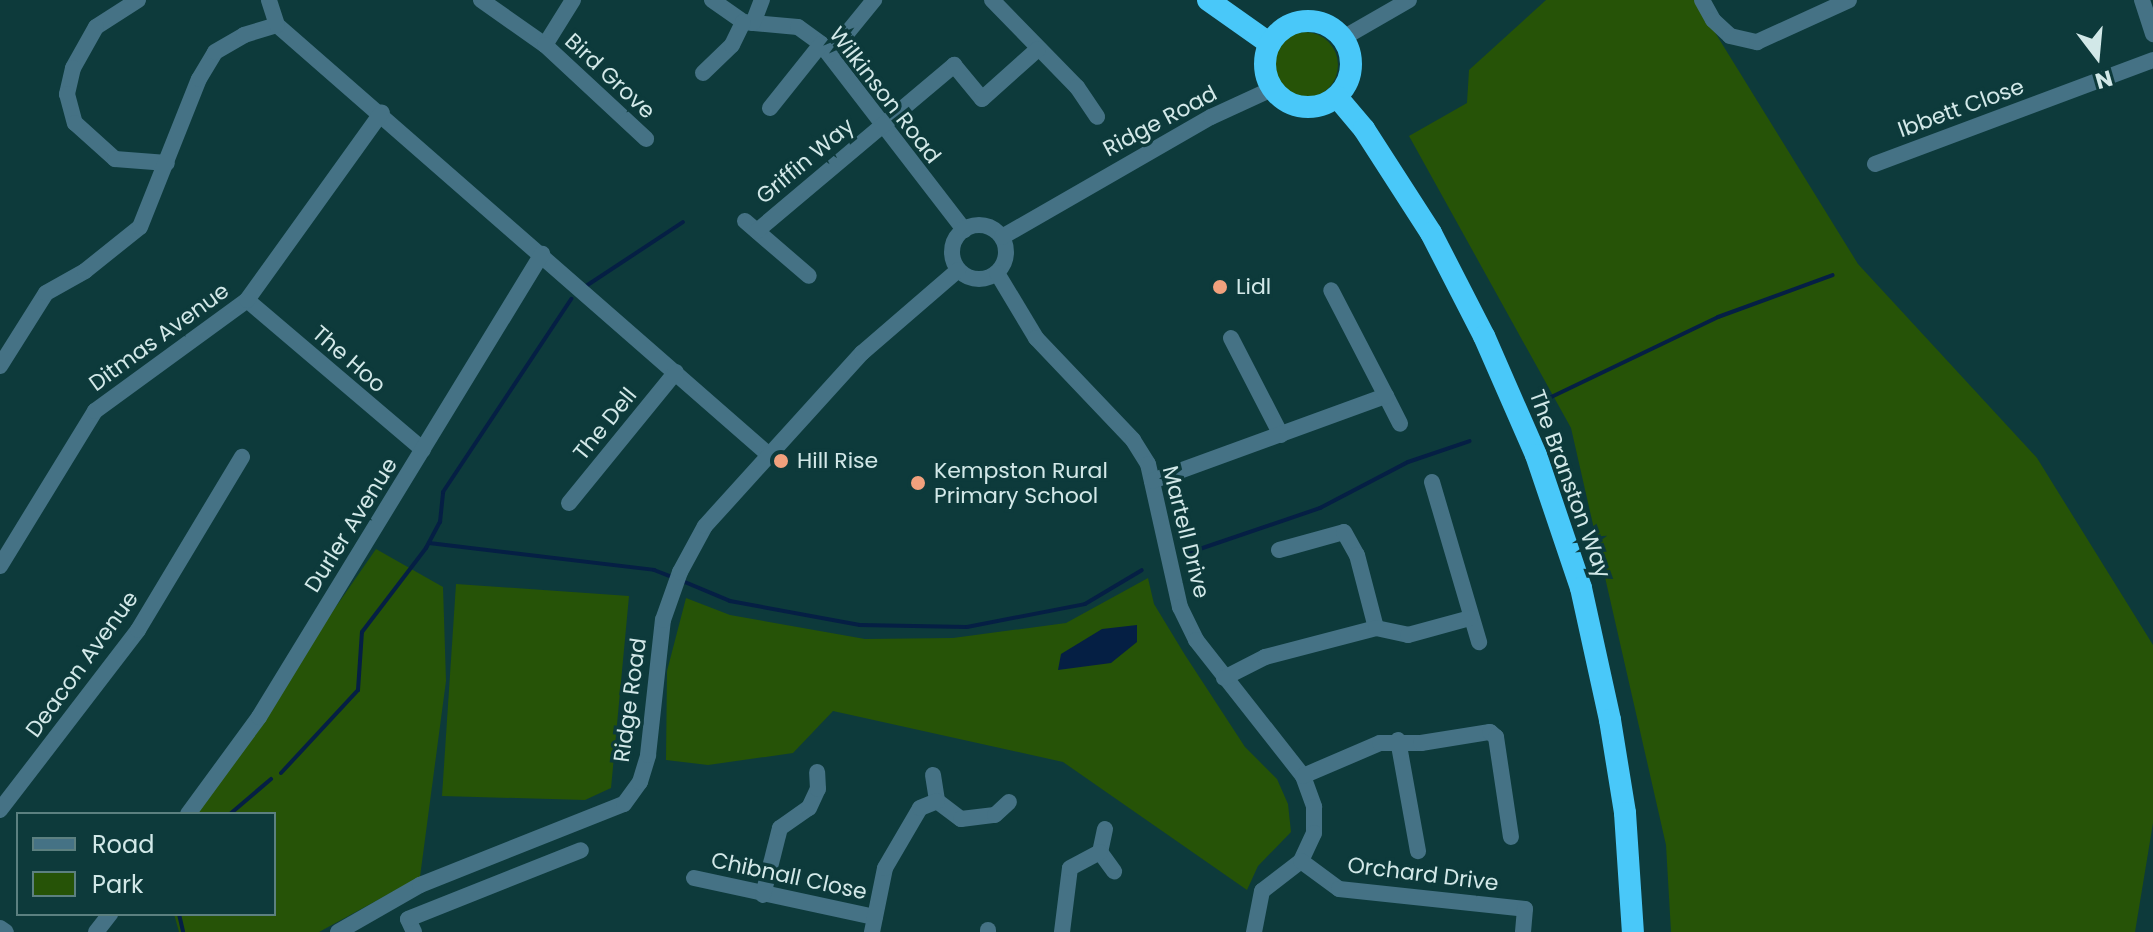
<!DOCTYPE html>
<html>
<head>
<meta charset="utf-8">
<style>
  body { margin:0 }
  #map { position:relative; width:2153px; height:932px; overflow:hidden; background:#0d3a3b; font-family:Poppins,sans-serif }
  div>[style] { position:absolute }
  .green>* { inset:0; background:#265307 }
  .round { border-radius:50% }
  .water>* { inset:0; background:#051f44 }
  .stream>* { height:4px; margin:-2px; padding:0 2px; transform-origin:2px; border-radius:2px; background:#051f44 }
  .minor>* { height:16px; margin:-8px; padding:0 8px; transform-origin:8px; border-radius:8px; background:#457285 }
  .minor>.ring { margin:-8px; padding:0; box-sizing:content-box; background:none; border:16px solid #457285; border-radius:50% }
  .highway>* { height:22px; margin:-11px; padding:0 11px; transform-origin:11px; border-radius:11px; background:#49c8f9 }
  .highway>.ring { margin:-11px; padding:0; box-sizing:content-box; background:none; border:22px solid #49c8f9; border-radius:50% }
  .dots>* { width:22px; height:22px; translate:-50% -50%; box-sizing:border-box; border:4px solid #0d3a3b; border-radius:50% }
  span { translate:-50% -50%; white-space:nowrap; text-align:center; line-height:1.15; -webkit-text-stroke:7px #0d3a3b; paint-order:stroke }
  .street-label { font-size:22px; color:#d2e8e8 }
  .poi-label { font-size:22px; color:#d2e8e8 }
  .left { translate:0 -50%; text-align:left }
  .legend { position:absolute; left:16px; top:812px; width:260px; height:104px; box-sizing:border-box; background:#0d3a3b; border:2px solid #5c8080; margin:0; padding:10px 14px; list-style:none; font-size:24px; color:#d2e8e8 }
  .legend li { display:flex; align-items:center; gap:16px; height:40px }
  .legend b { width:40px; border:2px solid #5c8080 }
  .north { position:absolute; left:2057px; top:16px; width:80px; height:80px; -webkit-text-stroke:6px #0d3a3b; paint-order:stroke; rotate:164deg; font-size:22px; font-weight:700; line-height:32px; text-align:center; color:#d2e8e8 }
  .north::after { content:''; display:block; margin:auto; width:28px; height:36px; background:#d2e8e8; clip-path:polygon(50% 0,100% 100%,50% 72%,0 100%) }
</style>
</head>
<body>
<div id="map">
  <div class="green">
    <i style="clip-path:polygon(1546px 0,1695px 0,1858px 264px,2037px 458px,2153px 645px,2153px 823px,2135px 932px,1671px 932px,1666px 845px,1571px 428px,1409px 136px,1467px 103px,1469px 70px)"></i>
    <i class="round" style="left:1272px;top:32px;width:66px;height:66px"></i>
    <i style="clip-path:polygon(376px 549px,443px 587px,446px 681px,420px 877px,319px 932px,179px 932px,174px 914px,274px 914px,274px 814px,192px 814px)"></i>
    <i style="clip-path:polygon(1148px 578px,1154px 604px,1185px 655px,1245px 747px,1277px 779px,1288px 804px,1291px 832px,1258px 866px,1247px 890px,1063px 762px,833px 711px,793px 753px,708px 765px,666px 760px,667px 671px,686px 598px,730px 615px,865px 639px,953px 638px,1066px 623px)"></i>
    <i style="clip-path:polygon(456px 584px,629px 596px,611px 788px,585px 800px,442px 796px)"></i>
  </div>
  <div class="water">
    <i style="clip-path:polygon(1137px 625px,1137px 642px,1111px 663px,1058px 670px,1061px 654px,1102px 629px)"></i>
  </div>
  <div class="stream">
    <i style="left:586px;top:286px;width:116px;rotate:-33.4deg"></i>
    <i style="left:1545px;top:400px;width:192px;rotate:-25.6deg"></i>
    <i style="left:1718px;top:317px;width:122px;rotate:-20.1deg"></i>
    <i style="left:429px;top:543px;width:227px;rotate:6.8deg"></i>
    <i style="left:654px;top:570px;width:19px;rotate:21deg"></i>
    <i style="left:1185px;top:554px;width:143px;rotate:-18.8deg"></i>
    <i style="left:1320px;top:508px;width:99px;rotate:-27.6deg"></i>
    <i style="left:1408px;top:462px;width:65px;rotate:-18.7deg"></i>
    <i style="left:680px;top:580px;width:54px;rotate:22.8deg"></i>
    <i style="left:730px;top:601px;width:132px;rotate:10.5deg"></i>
    <i style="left:860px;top:625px;width:107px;rotate:1.1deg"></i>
    <i style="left:967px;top:627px;width:120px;rotate:-11deg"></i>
    <i style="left:1085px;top:604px;width:66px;rotate:-30.8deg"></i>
    <i style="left:281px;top:773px;width:113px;rotate:-47.1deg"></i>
    <i style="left:358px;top:690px;width:58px;rotate:-86.1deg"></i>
    <i style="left:362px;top:632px;width:106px;rotate:-52.7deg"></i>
    <i style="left:426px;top:548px;width:30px;rotate:-62deg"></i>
    <i style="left:440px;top:522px;width:30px;rotate:-84deg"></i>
    <i style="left:443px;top:492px;width:232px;rotate:-56.4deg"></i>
    <i style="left:230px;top:814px;width:54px;rotate:-40.5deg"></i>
    <i style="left:179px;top:914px;width:18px;rotate:77deg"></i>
  </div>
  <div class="minor">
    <i style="left:138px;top:0;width:50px;rotate:147.3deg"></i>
    <i style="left:96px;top:27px;width:47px;rotate:119.3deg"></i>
    <i style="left:73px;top:68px;width:27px;rotate:103deg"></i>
    <i style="left:67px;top:94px;width:30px;rotate:75deg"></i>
    <i style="left:75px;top:123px;width:54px;rotate:42deg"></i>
    <i style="left:115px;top:159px;width:52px;rotate:4.4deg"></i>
    <i style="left:481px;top:0;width:78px;rotate:35.1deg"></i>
    <i style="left:545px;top:45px;width:53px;rotate:-58.1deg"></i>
    <i style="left:712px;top:0;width:38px;rotate:35deg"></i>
    <i style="left:743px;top:22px;width:55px;rotate:5.2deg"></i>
    <i style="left:798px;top:27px;width:29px;rotate:36deg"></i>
    <i style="left:821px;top:44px;width:235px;rotate:52.4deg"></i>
    <i style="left:992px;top:0;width:122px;rotate:45.7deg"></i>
    <i style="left:1077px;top:87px;width:36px;rotate:56deg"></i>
    <i style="left:1702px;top:0;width:23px;rotate:61deg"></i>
    <i style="left:1713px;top:20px;width:23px;rotate:43deg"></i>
    <i style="left:1730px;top:36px;width:28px;rotate:13deg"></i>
    <i style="left:1757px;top:42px;width:101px;rotate:-24.5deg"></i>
    <i style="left:2142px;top:0;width:36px;rotate:72deg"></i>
    <i style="left:753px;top:23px;width:25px;rotate:-69deg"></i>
    <i style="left:277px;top:25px;width:653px;rotate:41.15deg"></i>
    <i style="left:1343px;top:38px;width:76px;rotate:-29.9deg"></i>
    <i style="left:545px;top:45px;width:138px;rotate:42.9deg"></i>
    <i style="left:830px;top:54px;width:70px;rotate:-50.8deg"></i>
    <i style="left:703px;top:73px;width:40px;rotate:-44deg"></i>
    <i style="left:732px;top:45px;width:25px;rotate:-64deg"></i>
    <i style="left:770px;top:108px;width:82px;rotate:-51.4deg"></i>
    <i style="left:1875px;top:164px;width:297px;rotate:-20.5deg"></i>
    <i style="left:745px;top:221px;width:84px;rotate:40.7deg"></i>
    <i class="ring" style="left:952px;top:225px;width:38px;height:38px"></i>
    <i style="left:757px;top:231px;width:258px;rotate:-40.1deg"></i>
    <i style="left:954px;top:65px;width:44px;rotate:50.5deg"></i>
    <i style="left:982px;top:99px;width:75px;rotate:-41.8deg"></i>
    <i style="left:1002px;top:237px;width:241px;rotate:-29.9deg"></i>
    <i style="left:1211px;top:117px;width:67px;rotate:-24.7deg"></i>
    <i style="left:997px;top:273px;width:76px;rotate:59deg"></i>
    <i style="left:1036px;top:338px;width:141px;rotate:46.4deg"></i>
    <i style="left:1133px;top:440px;width:28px;rotate:58deg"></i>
    <i style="left:1148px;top:464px;width:147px;rotate:77.4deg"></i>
    <i style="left:1180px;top:607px;width:37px;rotate:64deg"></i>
    <i style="left:1196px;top:640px;width:173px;rotate:51.8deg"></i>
    <i style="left:1303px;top:776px;width:33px;rotate:70deg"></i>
    <i style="left:1314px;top:807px;width:26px;rotate:90deg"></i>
    <i style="left:1314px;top:833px;width:31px;rotate:115deg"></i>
    <i style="left:1301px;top:861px;width:49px;rotate:142.4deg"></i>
    <i style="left:1262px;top:891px;width:42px;rotate:101deg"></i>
    <i style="left:247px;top:300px;width:231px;rotate:40.4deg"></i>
    <i style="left:1231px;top:338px;width:109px;rotate:62.7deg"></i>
    <i style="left:0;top:366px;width:86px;rotate:-57.8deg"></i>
    <i style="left:46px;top:293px;width:45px;rotate:-29.4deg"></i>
    <i style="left:85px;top:271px;width:70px;rotate:-38.7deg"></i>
    <i style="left:140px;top:227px;width:159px;rotate:-68.3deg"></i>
    <i style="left:199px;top:79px;width:31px;rotate:-59deg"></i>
    <i style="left:215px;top:52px;width:34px;rotate:-30deg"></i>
    <i style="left:244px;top:35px;width:34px;rotate:-17deg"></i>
    <i style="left:277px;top:25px;width:26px;rotate:-108deg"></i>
    <i style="left:1386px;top:396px;width:31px;rotate:63deg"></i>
    <i style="left:1152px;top:481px;width:249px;rotate:-20deg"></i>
    <i style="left:1386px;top:396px;width:119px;rotate:-117.4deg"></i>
    <i style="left:1432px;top:482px;width:167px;rotate:73.6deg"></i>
    <i style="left:569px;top:503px;width:169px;rotate:-50.8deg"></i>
    <i style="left:1279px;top:550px;width:67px;rotate:-15.5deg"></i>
    <i style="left:1344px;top:532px;width:26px;rotate:61deg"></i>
    <i style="left:1357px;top:555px;width:75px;rotate:75.4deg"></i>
    <i style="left:0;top:566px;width:182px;rotate:-58.5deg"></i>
    <i style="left:95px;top:411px;width:188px;rotate:-36.1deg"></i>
    <i style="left:247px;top:300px;width:231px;rotate:-54.3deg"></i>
    <i style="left:1224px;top:678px;width:46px;rotate:-27.1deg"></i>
    <i style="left:1265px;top:657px;width:115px;rotate:-14.6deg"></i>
    <i style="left:1376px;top:628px;width:33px;rotate:12deg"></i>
    <i style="left:1408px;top:635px;width:64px;rotate:-15.3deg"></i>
    <i style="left:1398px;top:740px;width:113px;rotate:79.8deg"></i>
    <i style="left:933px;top:775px;width:26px;rotate:81deg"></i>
    <i style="left:937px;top:801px;width:30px;rotate:37deg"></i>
    <i style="left:961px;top:819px;width:34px;rotate:-7deg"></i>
    <i style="left:995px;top:815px;width:19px;rotate:-43deg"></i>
    <i style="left:1303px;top:776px;width:84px;rotate:-23.2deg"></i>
    <i style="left:1380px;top:743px;width:41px"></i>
    <i style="left:1421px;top:743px;width:70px;rotate:-9.1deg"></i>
    <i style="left:1490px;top:732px;width:8px;rotate:40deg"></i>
    <i style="left:1496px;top:737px;width:101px;rotate:81.5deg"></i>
    <i style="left:0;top:810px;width:227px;rotate:-52.5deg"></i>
    <i style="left:138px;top:630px;width:202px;rotate:-59deg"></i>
    <i style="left:188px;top:814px;width:120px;rotate:-53.8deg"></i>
    <i style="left:259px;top:717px;width:543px;rotate:-58.57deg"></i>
    <i style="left:1105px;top:829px;width:24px;rotate:102deg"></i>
    <i style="left:1100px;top:852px;width:24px;rotate:54deg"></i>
    <i style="left:1301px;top:861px;width:47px;rotate:36.4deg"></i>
    <i style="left:1339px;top:889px;width:187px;rotate:6.1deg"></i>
    <i style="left:1525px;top:909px;width:23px;rotate:95deg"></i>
    <i style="left:694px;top:878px;width:185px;rotate:12.2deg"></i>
    <i style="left:763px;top:895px;width:69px;rotate:-75.8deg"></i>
    <i style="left:780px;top:828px;width:35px;rotate:-35deg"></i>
    <i style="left:809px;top:808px;width:21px;rotate:-65deg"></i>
    <i style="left:818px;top:789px;width:17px;rotate:-93deg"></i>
    <i style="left:0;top:928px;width:7px;rotate:34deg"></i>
    <i style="left:96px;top:932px;width:23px;rotate:-52deg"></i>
    <i style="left:338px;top:932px;width:95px;rotate:-29.8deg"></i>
    <i style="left:420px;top:885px;width:219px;rotate:-21.7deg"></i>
    <i style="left:624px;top:804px;width:27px;rotate:-54deg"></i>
    <i style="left:640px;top:782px;width:28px;rotate:-73deg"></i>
    <i style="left:648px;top:755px;width:136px;rotate:-83.7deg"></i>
    <i style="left:663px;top:620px;width:51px;rotate:-70.5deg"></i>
    <i style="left:680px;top:572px;width:52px;rotate:-61.5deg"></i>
    <i style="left:705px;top:526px;width:234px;rotate:-47.8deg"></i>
    <i style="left:862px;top:353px;width:127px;rotate:-40.8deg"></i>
    <i style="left:414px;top:932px;width:14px;rotate:-115deg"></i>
    <i style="left:408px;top:919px;width:186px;rotate:-21.7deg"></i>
    <i style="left:872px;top:932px;width:65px;rotate:-78.5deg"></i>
    <i style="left:885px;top:868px;width:69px;rotate:-59.7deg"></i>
    <i style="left:920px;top:808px;width:18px;rotate:-22deg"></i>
    <i style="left:988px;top:932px;width:2px;rotate:-90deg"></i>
    <i style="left:1062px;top:932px;width:64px;rotate:-82.9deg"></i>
    <i style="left:1070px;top:868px;width:34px;rotate:-28deg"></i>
  </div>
  <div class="highway">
    <i style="left:1208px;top:0;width:75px;rotate:35.2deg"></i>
    <i class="ring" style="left:1265px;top:21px;width:64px;height:64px"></i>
    <i style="left:1337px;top:97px;width:42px;rotate:49.8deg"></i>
    <i style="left:1364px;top:129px;width:124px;rotate:57.2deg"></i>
    <i style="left:1431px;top:233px;width:116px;rotate:62.8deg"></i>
    <i style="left:1484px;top:336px;width:130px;rotate:66.4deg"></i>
    <i style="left:1536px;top:455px;width:140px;rotate:71.3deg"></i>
    <i style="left:1581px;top:588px;width:135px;rotate:77.6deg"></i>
    <i style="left:1610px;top:720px;width:94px;rotate:80.8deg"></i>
    <i style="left:1625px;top:813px;width:119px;rotate:86.2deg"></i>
  </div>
  <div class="dots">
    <i style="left:1220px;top:287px;background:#f1a17d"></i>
    <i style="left:781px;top:461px;background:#f1a17d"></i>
    <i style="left:918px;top:483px;background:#f1a17d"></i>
  </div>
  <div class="street-label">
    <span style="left:610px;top:76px;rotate:43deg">Bird Grove</span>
    <span style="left:885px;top:95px;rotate:52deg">Wilkinson Road</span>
    <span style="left:1961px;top:108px;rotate:-20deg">Ibbett Close</span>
    <span style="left:1160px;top:121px;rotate:-28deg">Ridge Road</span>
    <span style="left:805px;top:161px;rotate:-40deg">Griffin Way</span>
    <span style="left:159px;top:337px;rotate:-36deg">Ditmas Avenue</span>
    <span style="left:349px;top:359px;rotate:41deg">The Hoo</span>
    <span style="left:605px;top:424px;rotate:-51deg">The Dell</span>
    <span style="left:1570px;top:484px;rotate:70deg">The Branston Way</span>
    <span style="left:351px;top:525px;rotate:-58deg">Durler Avenue</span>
    <span style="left:1186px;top:532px;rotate:76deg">Martell Drive</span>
    <span style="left:82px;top:664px;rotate:-54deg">Deacon Avenue</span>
    <span style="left:630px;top:700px;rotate:-82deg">Ridge Road</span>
    <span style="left:1423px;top:874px;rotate:7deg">Orchard Drive</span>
    <span style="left:789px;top:876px;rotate:12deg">Chibnall Close</span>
  </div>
  <div class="poi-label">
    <span class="left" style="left:1236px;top:287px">Lidl</span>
    <span class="left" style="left:797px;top:461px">Hill Rise</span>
    <span class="left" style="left:934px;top:483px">Kempston Rural<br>Primary School</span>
  </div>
  <ul class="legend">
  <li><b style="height:10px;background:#457285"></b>Road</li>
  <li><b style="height:22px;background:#265307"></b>Park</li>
  </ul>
  <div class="north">N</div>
</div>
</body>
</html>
